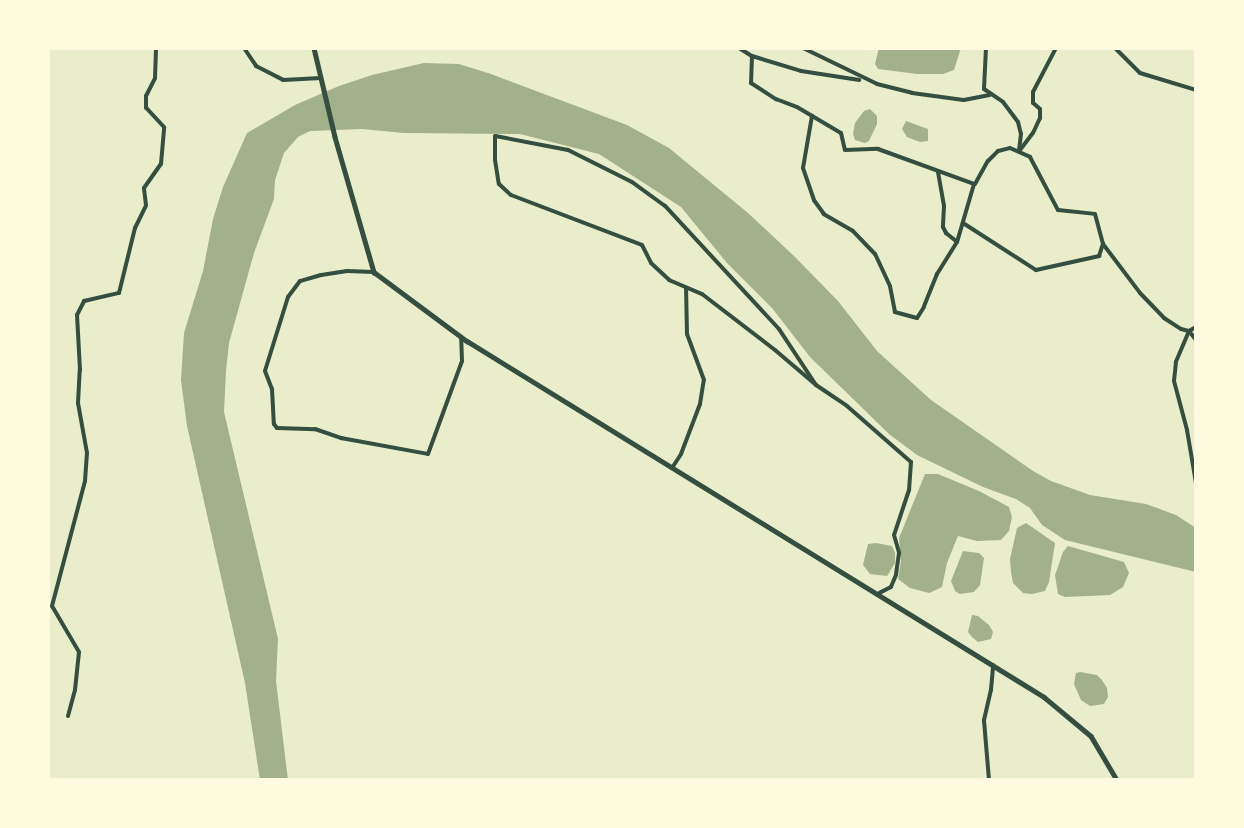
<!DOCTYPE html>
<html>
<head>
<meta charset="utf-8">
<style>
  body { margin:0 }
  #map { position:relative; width:1244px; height:828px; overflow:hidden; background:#e9edc9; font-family:Commissioner,sans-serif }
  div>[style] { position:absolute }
  .water>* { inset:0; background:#a3b18a }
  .minor>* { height:4px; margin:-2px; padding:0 2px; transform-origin:2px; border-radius:2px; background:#344e41 }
  .tertiary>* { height:4.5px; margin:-2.25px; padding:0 2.25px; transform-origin:2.25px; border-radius:2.25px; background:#344e41 }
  span { translate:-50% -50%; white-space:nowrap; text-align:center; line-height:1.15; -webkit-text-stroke:4.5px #fefae0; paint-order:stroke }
  .frame { position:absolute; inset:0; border:50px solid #fefae0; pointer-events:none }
</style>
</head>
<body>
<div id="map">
  <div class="water">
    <i style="clip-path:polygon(879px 48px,961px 48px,954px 70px,943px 74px,917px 74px,878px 69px,875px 64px)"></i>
    <i style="clip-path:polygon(424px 63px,459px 64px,491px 74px,627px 125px,669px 148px,748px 213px,794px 256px,838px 301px,877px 351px,931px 400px,1033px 471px,1051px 481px,1090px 495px,1146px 504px,1176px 515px,1196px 528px,1196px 572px,1065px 540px,1042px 525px,1030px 508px,1016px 499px,983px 487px,917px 455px,889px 434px,810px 357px,772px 308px,727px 263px,681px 207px,599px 154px,520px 134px,404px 133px,362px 129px,310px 131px,298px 137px,284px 153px,275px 180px,274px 199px,254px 253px,229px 343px,226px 371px,224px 412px,278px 639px,276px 681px,288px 780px,260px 780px,245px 683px,187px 426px,181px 380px,184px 333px,203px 271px,213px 219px,223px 187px,247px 133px,295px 105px,339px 86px,372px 75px)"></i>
    <i style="clip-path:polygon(870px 109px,877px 116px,877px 124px,869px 141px,865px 143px,855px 140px,853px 134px,855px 123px,864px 111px)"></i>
    <i style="clip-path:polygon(906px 121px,928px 129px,928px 141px,920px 142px,907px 137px,902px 129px)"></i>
    <i style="clip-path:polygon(925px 474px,938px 474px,979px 491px,1009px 507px,1012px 517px,1009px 531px,1001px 540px,977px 541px,958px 536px,947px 563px,942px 587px,929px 593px,910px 588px,898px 579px,901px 561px,899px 538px)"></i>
    <i style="clip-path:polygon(1026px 523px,1055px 543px,1049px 582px,1045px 591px,1032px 594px,1023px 593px,1013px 583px,1011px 572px,1010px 559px,1017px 528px)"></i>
    <i style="clip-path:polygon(876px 543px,892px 546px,895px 553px,895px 563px,887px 576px,870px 574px,863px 565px,868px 544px)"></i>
    <i style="clip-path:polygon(1068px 546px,1124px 562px,1129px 573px,1123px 587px,1110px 595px,1065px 597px,1058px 594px,1055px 575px,1063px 552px)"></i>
    <i style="clip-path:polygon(963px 551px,979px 553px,984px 558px,980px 585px,974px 592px,960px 594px,955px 591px,951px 581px)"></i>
    <i style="clip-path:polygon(972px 615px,978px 616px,989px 625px,993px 632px,991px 639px,978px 642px,972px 637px,968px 632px)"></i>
    <i style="clip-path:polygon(1080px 672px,1097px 675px,1102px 680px,1107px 688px,1108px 697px,1104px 704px,1090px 706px,1081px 700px,1074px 684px,1076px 673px)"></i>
  </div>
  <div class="minor">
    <i style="left:244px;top:48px;width:22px;rotate:56deg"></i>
    <i style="left:256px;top:66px;width:30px;rotate:27deg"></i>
    <i style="left:283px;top:80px;width:38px;rotate:-3deg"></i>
    <i style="left:739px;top:48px;width:15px;rotate:32deg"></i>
    <i style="left:752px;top:56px;width:51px;rotate:17deg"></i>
    <i style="left:801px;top:71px;width:59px;rotate:8.8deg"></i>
    <i style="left:803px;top:48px;width:82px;rotate:25.9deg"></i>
    <i style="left:877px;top:84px;width:36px;rotate:14deg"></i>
    <i style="left:912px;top:93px;width:52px;rotate:7.7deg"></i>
    <i style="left:964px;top:100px;width:26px;rotate:-11deg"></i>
    <i style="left:986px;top:48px;width:41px;rotate:92.8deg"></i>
    <i style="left:984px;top:89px;width:23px;rotate:34deg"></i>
    <i style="left:1003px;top:102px;width:25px;rotate:53deg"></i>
    <i style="left:1018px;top:122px;width:12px;rotate:76deg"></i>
    <i style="left:1021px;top:134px;width:16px;rotate:97deg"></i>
    <i style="left:1115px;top:48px;width:35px;rotate:45deg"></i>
    <i style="left:1140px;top:73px;width:59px;rotate:16.9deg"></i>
    <i style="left:752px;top:56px;width:27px;rotate:92deg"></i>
    <i style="left:751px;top:83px;width:30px;rotate:33deg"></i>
    <i style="left:776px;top:99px;width:22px;rotate:21deg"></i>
    <i style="left:797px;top:107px;width:51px;rotate:30.6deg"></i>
    <i style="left:841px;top:133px;width:17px;rotate:77deg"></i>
    <i style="left:845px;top:150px;width:33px;rotate:-2deg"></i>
    <i style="left:878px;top:149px;width:102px;rotate:20deg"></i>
    <i style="left:974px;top:184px;width:60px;rotate:106.3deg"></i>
    <i style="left:957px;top:242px;width:38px;rotate:122deg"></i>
    <i style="left:937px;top:274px;width:35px;rotate:112deg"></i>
    <i style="left:924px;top:307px;width:13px;rotate:122deg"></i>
    <i style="left:917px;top:318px;width:23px;rotate:-165deg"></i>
    <i style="left:895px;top:312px;width:26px;rotate:-101deg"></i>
    <i style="left:890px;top:286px;width:35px;rotate:-115deg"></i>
    <i style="left:875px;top:254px;width:32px;rotate:-134deg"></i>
    <i style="left:853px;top:231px;width:34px;rotate:-150deg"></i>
    <i style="left:824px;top:214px;width:17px;rotate:-126deg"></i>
    <i style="left:814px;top:200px;width:34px;rotate:-109deg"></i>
    <i style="left:803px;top:168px;width:53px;rotate:-80.2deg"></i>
    <i style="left:1020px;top:150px;width:21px;rotate:-53deg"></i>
    <i style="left:1033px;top:133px;width:17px;rotate:-65deg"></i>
    <i style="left:1040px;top:118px;width:9px;rotate:-90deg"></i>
    <i style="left:1040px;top:109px;width:9px;rotate:-139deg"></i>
    <i style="left:1033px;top:103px;width:11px;rotate:-90deg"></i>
    <i style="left:1033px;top:92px;width:50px;rotate:-62.4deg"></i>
    <i style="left:938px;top:172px;width:35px;rotate:80deg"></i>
    <i style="left:944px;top:206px;width:21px;rotate:93deg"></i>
    <i style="left:943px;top:227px;width:7px;rotate:63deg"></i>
    <i style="left:946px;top:233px;width:14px;rotate:39deg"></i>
    <i style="left:975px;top:184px;width:26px;rotate:-61deg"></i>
    <i style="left:988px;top:161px;width:14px;rotate:-45deg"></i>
    <i style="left:998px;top:151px;width:12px;rotate:-14deg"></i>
    <i style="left:1010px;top:148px;width:22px;rotate:24deg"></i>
    <i style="left:1030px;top:157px;width:60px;rotate:62.2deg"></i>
    <i style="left:1058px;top:210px;width:37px;rotate:6deg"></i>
    <i style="left:1095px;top:214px;width:31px;rotate:75deg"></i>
    <i style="left:1103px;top:244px;width:61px;rotate:52.9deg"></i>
    <i style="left:1140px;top:293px;width:35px;rotate:46deg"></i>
    <i style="left:1164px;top:318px;width:20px;rotate:33deg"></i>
    <i style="left:1181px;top:329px;width:8px;rotate:14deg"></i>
    <i style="left:1189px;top:331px;width:8px;rotate:-30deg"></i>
    <i style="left:963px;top:223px;width:87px;rotate:32.8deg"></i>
    <i style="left:1036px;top:270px;width:65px;rotate:-12.5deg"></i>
    <i style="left:1099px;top:256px;width:13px;rotate:-72deg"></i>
    <i style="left:374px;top:272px;width:27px;rotate:-178deg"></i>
    <i style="left:347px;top:271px;width:26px;rotate:171deg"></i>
    <i style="left:321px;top:275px;width:22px;rotate:164deg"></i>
    <i style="left:300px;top:281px;width:20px;rotate:127deg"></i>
    <i style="left:288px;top:297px;width:77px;rotate:107.3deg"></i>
    <i style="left:265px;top:371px;width:19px;rotate:69deg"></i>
    <i style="left:272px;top:389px;width:35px;rotate:87deg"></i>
    <i style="left:274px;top:424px;width:5px;rotate:53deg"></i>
    <i style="left:277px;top:428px;width:38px;rotate:2deg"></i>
    <i style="left:315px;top:429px;width:28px;rotate:19deg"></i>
    <i style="left:341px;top:438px;width:88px;rotate:10.4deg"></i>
    <i style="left:428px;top:454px;width:99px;rotate:-69.9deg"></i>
    <i style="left:462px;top:361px;width:24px;rotate:-92deg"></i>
    <i style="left:1196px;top:340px;width:11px;rotate:-128deg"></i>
    <i style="left:1189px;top:331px;width:34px;rotate:113deg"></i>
    <i style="left:1176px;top:362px;width:19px;rotate:96deg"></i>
    <i style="left:1174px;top:381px;width:51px;rotate:75.1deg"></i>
    <i style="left:1187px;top:430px;width:54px;rotate:80.4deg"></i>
    <i style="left:816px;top:385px;width:67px;rotate:-123.5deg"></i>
    <i style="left:779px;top:329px;width:168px;rotate:-132.8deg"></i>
    <i style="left:665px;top:206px;width:41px;rotate:-144deg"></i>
    <i style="left:632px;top:182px;width:72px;rotate:-153.4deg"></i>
    <i style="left:568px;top:150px;width:74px;rotate:-169.1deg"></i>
    <i style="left:495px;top:136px;width:24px;rotate:90deg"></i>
    <i style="left:495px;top:160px;width:24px;rotate:81deg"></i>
    <i style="left:499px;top:184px;width:16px;rotate:43deg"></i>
    <i style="left:511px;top:195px;width:140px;rotate:20.9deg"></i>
    <i style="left:642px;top:245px;width:20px;rotate:63deg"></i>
    <i style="left:651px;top:263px;width:25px;rotate:43deg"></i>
    <i style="left:669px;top:280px;width:36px;rotate:23deg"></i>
    <i style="left:702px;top:294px;width:92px;rotate:37.5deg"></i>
    <i style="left:775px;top:350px;width:54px;rotate:40.5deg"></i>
    <i style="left:816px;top:385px;width:37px;rotate:34deg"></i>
    <i style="left:847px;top:406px;width:85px;rotate:41.2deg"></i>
    <i style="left:911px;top:462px;width:28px;rotate:94deg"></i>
    <i style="left:909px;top:490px;width:47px;rotate:108.4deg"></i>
    <i style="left:894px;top:535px;width:19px;rotate:74deg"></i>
    <i style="left:899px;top:553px;width:22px;rotate:98deg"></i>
    <i style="left:896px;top:575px;width:13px;rotate:113deg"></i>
    <i style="left:891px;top:587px;width:13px;rotate:153deg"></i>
    <i style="left:672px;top:468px;width:17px;rotate:-57deg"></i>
    <i style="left:681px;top:454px;width:53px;rotate:-69.2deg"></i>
    <i style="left:700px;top:404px;width:24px;rotate:-81deg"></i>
    <i style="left:704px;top:380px;width:49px;rotate:-110.3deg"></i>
    <i style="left:687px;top:334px;width:46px;rotate:-91.2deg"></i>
    <i style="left:68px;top:716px;width:27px;rotate:-75deg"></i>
    <i style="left:75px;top:690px;width:38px;rotate:-84deg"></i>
    <i style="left:79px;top:652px;width:53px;rotate:-120.4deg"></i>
    <i style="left:52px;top:606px;width:129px;rotate:-75.2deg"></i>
    <i style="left:85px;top:481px;width:28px;rotate:-86deg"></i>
    <i style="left:87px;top:453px;width:51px;rotate:-100.2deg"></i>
    <i style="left:78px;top:403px;width:33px;rotate:-87deg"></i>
    <i style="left:80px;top:370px;width:55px;rotate:-93.1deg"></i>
    <i style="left:77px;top:315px;width:16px;rotate:-63deg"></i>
    <i style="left:84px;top:301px;width:36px;rotate:-13deg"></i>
    <i style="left:119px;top:293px;width:67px;rotate:-76.2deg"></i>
    <i style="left:135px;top:228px;width:25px;rotate:-64deg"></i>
    <i style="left:146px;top:205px;width:17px;rotate:-97deg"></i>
    <i style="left:144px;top:188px;width:29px;rotate:-55deg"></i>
    <i style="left:161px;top:164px;width:37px;rotate:-85deg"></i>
    <i style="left:164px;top:127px;width:26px;rotate:-133deg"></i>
    <i style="left:146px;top:108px;width:12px;rotate:-90deg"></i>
    <i style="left:146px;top:96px;width:20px;rotate:-63deg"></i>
    <i style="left:155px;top:78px;width:30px;rotate:-88deg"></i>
    <i style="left:989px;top:780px;width:60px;rotate:-94.8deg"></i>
    <i style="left:984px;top:720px;width:31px;rotate:-77deg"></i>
    <i style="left:991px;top:690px;width:25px;rotate:-85deg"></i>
  </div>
  <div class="tertiary">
    <i style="left:314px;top:48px;width:91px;rotate:76.7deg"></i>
    <i style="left:335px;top:137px;width:141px;rotate:73.9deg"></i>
    <i style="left:374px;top:272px;width:116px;rotate:36.6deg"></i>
    <i style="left:467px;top:341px;width:678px;rotate:31.67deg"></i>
    <i style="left:1044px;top:697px;width:61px;rotate:39.7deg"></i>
    <i style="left:1091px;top:736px;width:51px;rotate:59.4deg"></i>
  </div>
  <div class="frame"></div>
</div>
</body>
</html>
